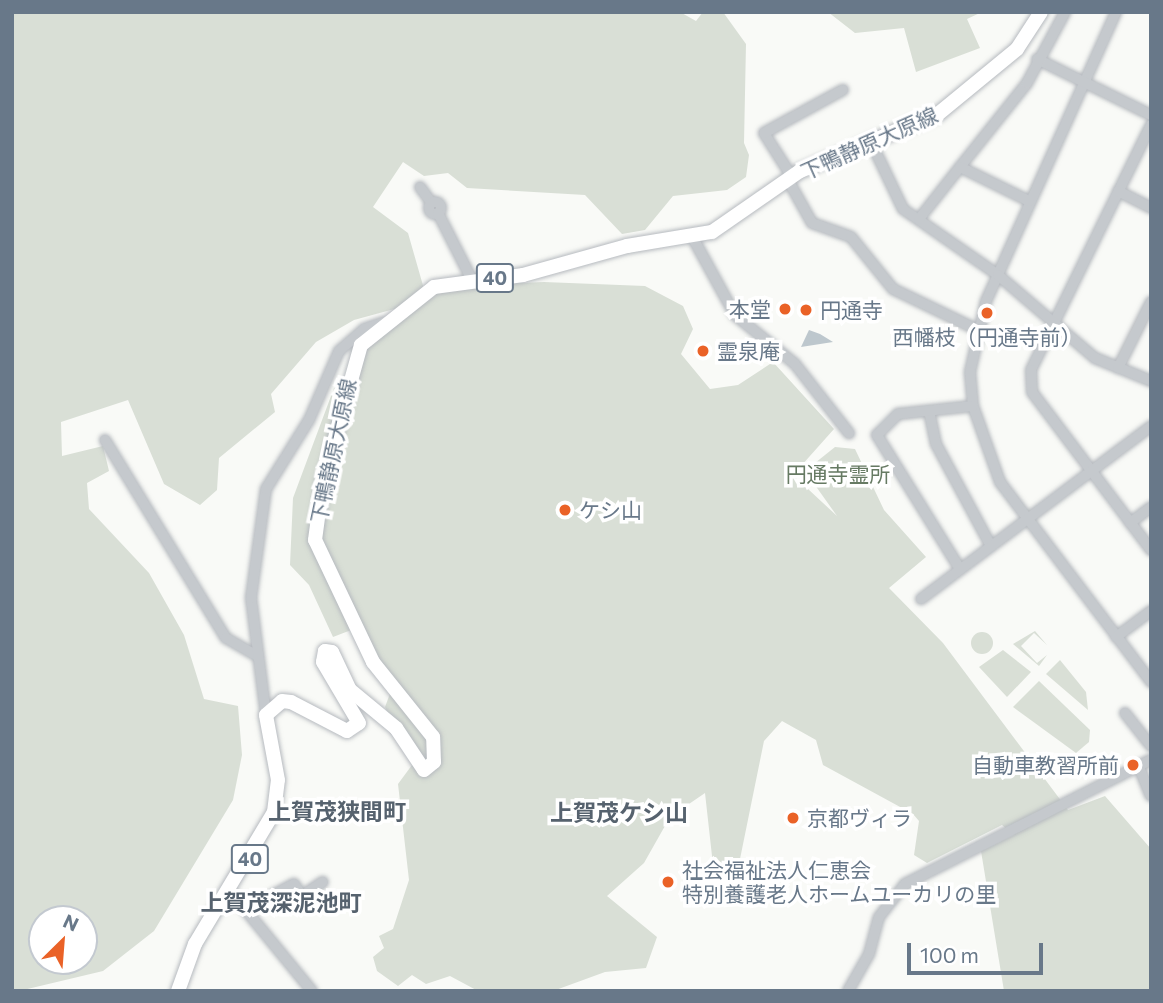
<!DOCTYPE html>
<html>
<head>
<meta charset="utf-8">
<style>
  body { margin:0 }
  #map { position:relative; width:1163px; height:1003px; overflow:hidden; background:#f9faf7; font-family:Commissioner,"Noto Sans JP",sans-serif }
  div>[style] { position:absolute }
  .green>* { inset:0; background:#d9dfd6 }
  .round { border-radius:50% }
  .water>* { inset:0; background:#bdc7cd }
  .roads { filter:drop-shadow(0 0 2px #b6babf) drop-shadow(0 0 2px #b6babf) }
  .minor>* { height:10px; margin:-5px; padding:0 5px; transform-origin:5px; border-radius:5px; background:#c5c9cd }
  .minor>.ring { margin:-5px; padding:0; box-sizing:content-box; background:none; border:10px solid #c5c9cd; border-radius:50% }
  .major>* { height:14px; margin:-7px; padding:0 7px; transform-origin:7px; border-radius:7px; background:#fff }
  .dots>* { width:19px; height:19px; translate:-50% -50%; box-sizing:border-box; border:4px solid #fff; border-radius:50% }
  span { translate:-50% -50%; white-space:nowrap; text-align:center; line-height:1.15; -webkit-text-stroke:7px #fff; paint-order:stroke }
  .shield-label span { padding:2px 5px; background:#fff; border:2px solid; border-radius:5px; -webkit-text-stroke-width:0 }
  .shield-label { font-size:19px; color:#687889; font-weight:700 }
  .street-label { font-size:21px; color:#687889 }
  .poi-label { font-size:21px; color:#687889 }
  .right { translate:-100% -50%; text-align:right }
  .left { translate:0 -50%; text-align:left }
  .park-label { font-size:21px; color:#667a63 }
  .neighbourhood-label { font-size:23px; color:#56626e; font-weight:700 }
  .frame { position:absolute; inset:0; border:14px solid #687889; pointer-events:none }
  .north { position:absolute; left:28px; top:905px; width:70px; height:70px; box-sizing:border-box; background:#fff; border:2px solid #c3c9d0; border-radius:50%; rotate:25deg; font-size:19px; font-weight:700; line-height:28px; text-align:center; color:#687889 }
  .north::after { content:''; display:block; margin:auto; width:24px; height:32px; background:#ea6227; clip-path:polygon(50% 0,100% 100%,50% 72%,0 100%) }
  .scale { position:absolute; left:907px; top:943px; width:136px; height:32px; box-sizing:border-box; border:4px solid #687889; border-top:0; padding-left:9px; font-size:21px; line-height:24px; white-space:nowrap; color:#687889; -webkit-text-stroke:5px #fff; paint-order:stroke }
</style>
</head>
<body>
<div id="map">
  <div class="green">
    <i style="clip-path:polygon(evenodd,12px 12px,680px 12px,696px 21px,703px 12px,723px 12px,746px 44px,744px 143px,749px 155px,746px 177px,727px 190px,673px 196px,645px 230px,622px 234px,585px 195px,467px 188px,448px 173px,424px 176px,403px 162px,373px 207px,408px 233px,424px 289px,409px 305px,354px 320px,316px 342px,271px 394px,275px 412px,219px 458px,217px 490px,200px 505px,164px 484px,128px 400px,61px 422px,62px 456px,103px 446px,109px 471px,87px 483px,89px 509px,149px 573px,184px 635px,204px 699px,238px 706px,242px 755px,233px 800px,154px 931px,103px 971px,19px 991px,12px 991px,12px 12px,42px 919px,84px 919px,84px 961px,42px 961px,42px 919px)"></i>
    <i style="clip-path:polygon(828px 12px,982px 12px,967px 19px,980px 48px,916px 72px,904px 28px,855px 33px)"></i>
    <i style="clip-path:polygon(544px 282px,645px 286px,683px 306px,693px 329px,681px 354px,710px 389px,738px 385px,773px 362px,834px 429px,793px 475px,837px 516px,805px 471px,835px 447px,855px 449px,884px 510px,926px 557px,889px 588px,943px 643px,1068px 810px,1105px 796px,1151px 849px,1151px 991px,1004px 991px,981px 851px,1014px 835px,1002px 825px,927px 863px,914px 855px,919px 821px,913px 814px,823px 765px,816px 740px,782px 721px,764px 741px,740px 859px,728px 876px,714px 874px,705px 793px,670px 817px,644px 863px,607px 896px,657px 937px,646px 968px,605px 972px,553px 991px,478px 991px,450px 976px,426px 984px,412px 975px,398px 986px,377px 971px,373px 957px,384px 948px,379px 936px,393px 929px,409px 880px,398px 784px,412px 765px,385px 707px,394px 683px,359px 627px,333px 637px,309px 585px,290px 565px,293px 498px,334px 388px,356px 376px,366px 349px,447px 286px)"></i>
    <i style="clip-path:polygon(1035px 631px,1047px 645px,1034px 633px,1021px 646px,1037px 663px,1047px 655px,1039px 666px,1013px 644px)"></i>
    <i class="round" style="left:971px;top:632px;width:22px;height:22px"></i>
    <i style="clip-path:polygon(1003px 650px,1031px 672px,1007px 697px,979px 667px)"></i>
    <i style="clip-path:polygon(1060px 660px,1086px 692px,1088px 710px,1046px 674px)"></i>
    <i style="clip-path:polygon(1039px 681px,1090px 730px,1089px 742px,1076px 753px,1013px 707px)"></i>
  </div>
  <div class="water">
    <i style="clip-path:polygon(809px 330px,820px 334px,833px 342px,801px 347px)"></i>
  </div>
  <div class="roads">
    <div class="minor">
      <i style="left:1116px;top:12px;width:317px;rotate:114.2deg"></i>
      <i style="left:986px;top:301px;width:73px;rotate:102.7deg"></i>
      <i style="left:970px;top:372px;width:34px;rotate:85deg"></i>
      <i style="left:973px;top:406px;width:81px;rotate:70.4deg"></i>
      <i style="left:1000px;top:482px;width:251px;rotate:52.9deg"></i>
      <i style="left:1037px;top:59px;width:127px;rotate:26.2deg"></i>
      <i style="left:1151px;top:125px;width:273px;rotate:116.1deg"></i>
      <i style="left:1031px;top:370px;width:22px;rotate:87deg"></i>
      <i style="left:1032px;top:392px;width:198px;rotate:53deg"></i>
      <i style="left:872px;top:144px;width:72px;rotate:64.5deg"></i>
      <i style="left:903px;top:209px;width:116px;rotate:34.8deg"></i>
      <i style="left:998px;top:275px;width:128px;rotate:40.6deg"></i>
      <i style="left:1095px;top:358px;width:61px;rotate:22.3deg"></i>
      <i style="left:960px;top:167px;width:107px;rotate:-51.4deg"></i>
      <i style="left:1027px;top:83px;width:81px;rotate:-61.8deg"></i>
      <i style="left:792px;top:177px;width:52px;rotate:-122.5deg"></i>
      <i style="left:764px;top:133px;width:90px;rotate:-28.6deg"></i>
      <i style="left:788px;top:180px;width:49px;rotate:60.8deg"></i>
      <i style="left:812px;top:223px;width:41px;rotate:19.7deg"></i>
      <i style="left:851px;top:237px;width:67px;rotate:51.1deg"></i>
      <i style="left:893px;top:289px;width:92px;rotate:25.7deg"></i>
      <i style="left:420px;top:187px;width:19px;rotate:54deg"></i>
      <i style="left:1118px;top:191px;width:37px;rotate:27deg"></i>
      <i class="ring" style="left:429px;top:202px;width:2px;height:2px"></i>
      <i style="left:438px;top:213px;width:75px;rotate:63.1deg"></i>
      <i style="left:919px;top:219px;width:66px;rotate:-51.7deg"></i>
      <i style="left:960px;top:167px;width:77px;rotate:26.2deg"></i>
      <i style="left:694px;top:240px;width:85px;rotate:61.3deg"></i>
      <i style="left:735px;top:315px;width:77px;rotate:39.2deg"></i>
      <i style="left:795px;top:364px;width:88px;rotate:52deg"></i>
      <i style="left:1118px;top:368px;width:74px;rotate:-63.4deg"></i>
      <i style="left:929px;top:411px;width:34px;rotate:78deg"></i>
      <i style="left:936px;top:444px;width:116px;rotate:61.7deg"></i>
      <i style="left:105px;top:440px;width:232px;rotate:58.6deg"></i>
      <i style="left:226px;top:638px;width:36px;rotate:30deg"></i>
      <i style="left:1130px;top:523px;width:26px;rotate:-37deg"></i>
      <i style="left:960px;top:569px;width:158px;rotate:-121.8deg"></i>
      <i style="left:877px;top:435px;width:30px;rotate:-45deg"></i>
      <i style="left:898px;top:414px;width:75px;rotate:-6.1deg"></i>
      <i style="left:921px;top:599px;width:288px;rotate:-36.9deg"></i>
      <i style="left:1116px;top:637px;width:44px;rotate:-36.6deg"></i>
      <i style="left:1125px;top:713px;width:42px;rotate:51.8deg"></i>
      <i style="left:266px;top:715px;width:118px;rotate:-97.3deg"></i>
      <i style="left:251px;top:598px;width:110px;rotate:-82.2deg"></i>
      <i style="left:266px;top:489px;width:81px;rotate:-58.1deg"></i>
      <i style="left:309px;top:420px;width:75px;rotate:-66.5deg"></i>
      <i style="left:339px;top:351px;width:33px;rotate:-41deg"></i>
      <i style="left:364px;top:329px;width:21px;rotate:-19deg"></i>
      <i style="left:1139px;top:767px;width:31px;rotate:68deg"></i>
      <i style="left:231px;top:892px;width:128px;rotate:50.7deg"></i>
      <i style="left:249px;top:908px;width:51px;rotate:-28.1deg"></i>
      <i style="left:294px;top:884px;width:14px;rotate:56deg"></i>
      <i style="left:302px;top:896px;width:25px;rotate:-34deg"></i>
      <i style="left:848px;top:991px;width:43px;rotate:-60.4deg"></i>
      <i style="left:869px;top:954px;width:38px;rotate:-75deg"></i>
      <i style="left:879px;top:917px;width:42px;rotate:-51.8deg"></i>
      <i style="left:905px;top:884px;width:275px;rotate:-26.8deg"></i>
    </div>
    <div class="major">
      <i style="left:178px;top:991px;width:50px;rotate:-70.1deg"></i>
      <i style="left:195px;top:944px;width:154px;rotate:-59.1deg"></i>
      <i style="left:274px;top:812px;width:32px;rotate:-83deg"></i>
      <i style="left:278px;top:780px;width:66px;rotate:-100.5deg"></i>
      <i style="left:266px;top:715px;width:21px;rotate:-41deg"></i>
      <i style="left:282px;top:701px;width:9px;rotate:6deg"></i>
      <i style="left:291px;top:702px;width:63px;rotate:27.4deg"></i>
      <i style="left:347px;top:731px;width:14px;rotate:-34deg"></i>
      <i style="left:359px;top:723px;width:71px;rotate:-120.5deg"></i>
      <i style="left:323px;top:662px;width:11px;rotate:-80deg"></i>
      <i style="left:325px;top:651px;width:7px;rotate:8deg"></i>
      <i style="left:332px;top:652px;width:42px;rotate:64.7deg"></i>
      <i style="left:350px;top:690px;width:60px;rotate:39.6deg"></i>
      <i style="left:396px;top:728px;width:50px;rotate:56.3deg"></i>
      <i style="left:424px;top:770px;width:13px;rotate:-39deg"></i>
      <i style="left:434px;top:762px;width:25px;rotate:-92deg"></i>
      <i style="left:433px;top:737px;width:96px;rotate:-128.7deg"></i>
      <i style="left:373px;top:662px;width:135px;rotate:-115.4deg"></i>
      <i style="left:315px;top:540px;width:60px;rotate:-82.3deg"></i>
      <i style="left:323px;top:481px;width:141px;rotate:-74.4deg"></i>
      <i style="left:361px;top:345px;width:93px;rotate:-38.5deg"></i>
      <i style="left:434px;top:287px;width:90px;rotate:-7.7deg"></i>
      <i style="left:523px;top:275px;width:108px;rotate:-15.6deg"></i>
      <i style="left:627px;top:246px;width:86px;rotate:-9.4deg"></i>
      <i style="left:712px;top:232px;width:107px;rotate:-34.7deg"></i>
      <i style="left:800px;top:171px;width:149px;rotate:-22.4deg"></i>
      <i style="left:938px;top:114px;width:102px;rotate:-39.4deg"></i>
      <i style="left:1017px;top:49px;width:44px;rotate:-57deg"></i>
    </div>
  </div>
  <div class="dots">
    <i style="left:785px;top:309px;background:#ea6227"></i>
    <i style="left:806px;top:310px;background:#ea6227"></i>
    <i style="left:987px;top:313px;background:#ea6227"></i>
    <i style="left:703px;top:351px;background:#ea6227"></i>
    <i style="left:565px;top:510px;background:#ea6227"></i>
    <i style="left:1133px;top:765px;background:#ea6227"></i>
    <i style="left:793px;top:818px;background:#ea6227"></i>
    <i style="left:668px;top:882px;background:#ea6227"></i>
  </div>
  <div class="shield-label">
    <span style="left:495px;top:278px">40</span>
    <span style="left:250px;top:859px">40</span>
  </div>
  <div class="street-label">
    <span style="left:869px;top:143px;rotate:-24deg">下鴨静原大原線</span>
    <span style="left:333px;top:451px;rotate:-78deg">下鴨静原大原線</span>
  </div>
  <div class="poi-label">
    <span class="right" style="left:771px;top:309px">本堂</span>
    <span class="left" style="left:820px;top:310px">円通寺</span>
    <span style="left:987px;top:337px">西幡枝（円通寺前）</span>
    <span class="left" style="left:717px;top:351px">霊泉庵</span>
    <span class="left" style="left:579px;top:510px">ケシ山</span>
    <span class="right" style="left:1119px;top:765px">自動車教習所前</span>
    <span class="left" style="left:807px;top:818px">京都ヴィラ</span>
    <span class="left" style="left:682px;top:882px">社会福祉法人仁恵会<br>特別養護老人ホームユーカリの里</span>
  </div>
  <div class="park-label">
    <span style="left:838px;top:474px">円通寺霊所</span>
  </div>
  <div class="neighbourhood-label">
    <span style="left:337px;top:811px">上賀茂狭間町</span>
    <span style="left:619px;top:812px">上賀茂ケシ山</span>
    <span style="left:281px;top:902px">上賀茂深泥池町</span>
  </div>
  <div class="frame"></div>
  <div class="north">N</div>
  <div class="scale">100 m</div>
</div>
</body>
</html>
